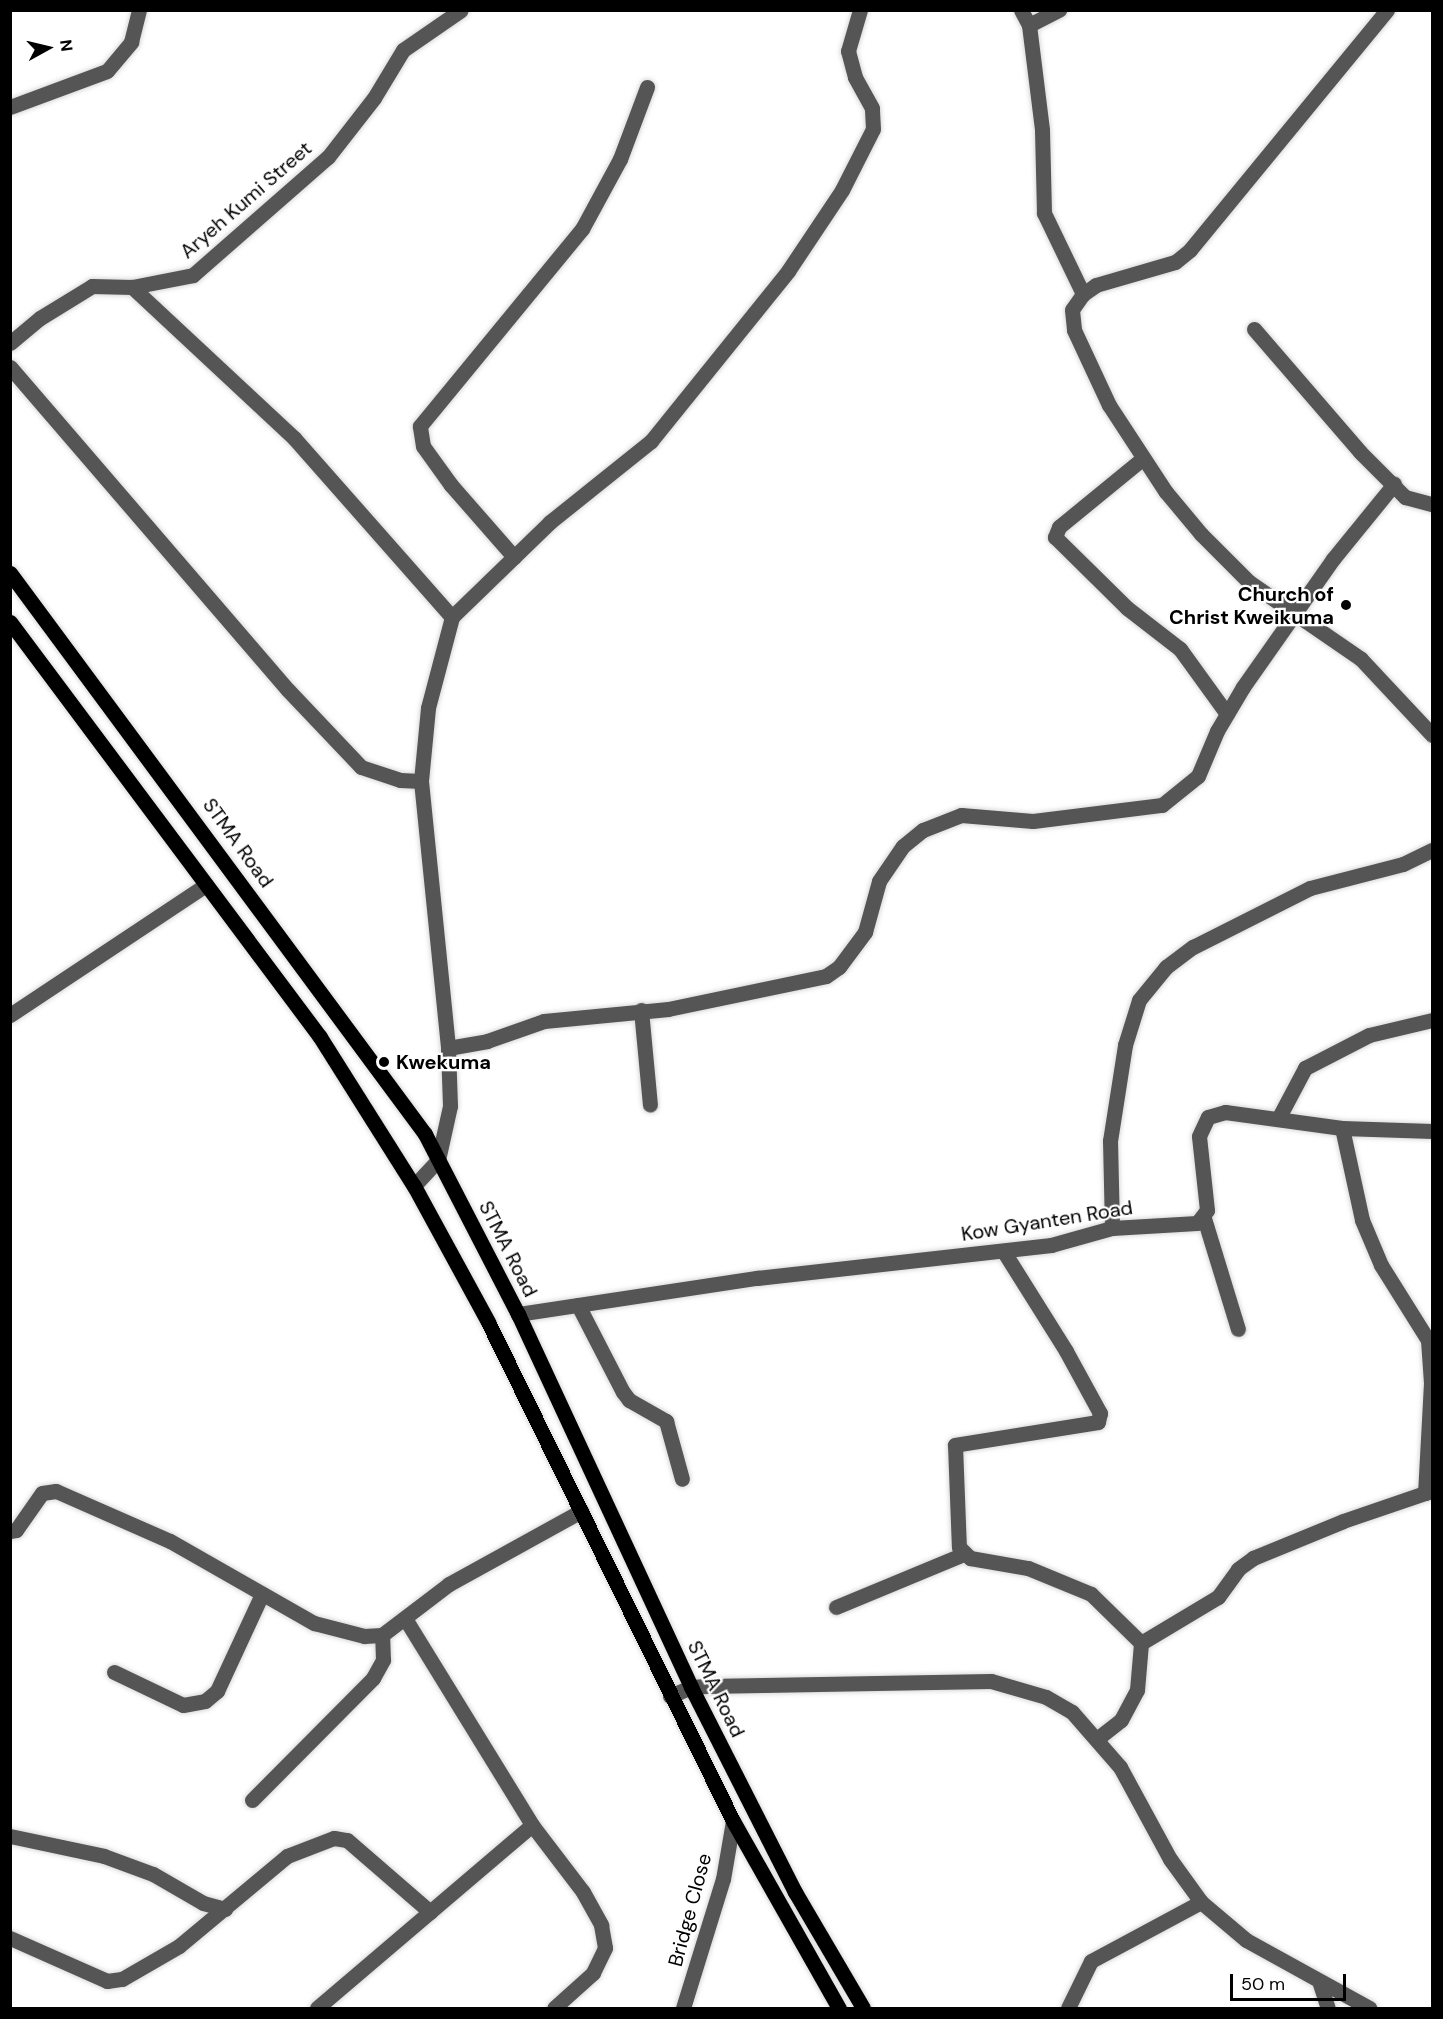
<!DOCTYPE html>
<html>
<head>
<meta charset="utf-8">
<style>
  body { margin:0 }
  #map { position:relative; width:1443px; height:2019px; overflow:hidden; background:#fff; font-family:"DM Sans",sans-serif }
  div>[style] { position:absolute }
  .roads { filter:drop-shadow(0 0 2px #dbdbdb) drop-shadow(0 0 2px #dbdbdb) }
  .minor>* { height:15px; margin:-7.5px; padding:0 7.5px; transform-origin:7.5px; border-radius:7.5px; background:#555 }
  .major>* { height:15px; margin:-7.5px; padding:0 7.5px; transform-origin:7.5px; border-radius:7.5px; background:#000 }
  .dots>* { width:16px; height:16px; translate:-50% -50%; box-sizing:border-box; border:3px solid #fff; border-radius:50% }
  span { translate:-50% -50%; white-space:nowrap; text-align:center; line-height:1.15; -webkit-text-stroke:4.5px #fff; paint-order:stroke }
  .street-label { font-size:20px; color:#000 }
  .poi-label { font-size:20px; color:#000; font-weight:700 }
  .right { translate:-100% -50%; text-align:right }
  .left { translate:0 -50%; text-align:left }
  .frame { position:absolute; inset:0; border:12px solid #000; pointer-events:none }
  .north { position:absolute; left:18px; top:18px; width:60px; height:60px; -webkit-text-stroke:4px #fff; paint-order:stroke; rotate:82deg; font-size:16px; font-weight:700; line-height:24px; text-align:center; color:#000 }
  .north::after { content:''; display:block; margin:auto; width:21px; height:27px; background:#000; clip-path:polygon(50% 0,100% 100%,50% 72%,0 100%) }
  .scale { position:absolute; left:1230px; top:1974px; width:116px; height:27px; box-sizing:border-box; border:3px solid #000; border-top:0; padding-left:8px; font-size:18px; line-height:21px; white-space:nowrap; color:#000; -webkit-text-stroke:4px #fff; paint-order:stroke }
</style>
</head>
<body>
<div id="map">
  <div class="roads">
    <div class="minor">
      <i style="left:1021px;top:10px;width:17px;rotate:62deg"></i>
      <i style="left:1029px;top:25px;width:34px;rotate:-27deg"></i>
      <i style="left:1387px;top:10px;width:310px;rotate:129.4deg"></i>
      <i style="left:1190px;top:250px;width:19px;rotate:141deg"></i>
      <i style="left:1175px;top:262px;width:82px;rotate:163.8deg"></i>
      <i style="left:1096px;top:285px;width:16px;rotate:145deg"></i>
      <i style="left:1083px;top:294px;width:19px;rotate:125deg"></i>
      <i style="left:1072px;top:310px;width:20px;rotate:84deg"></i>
      <i style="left:1074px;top:330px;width:83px;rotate:65deg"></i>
      <i style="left:1109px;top:405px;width:104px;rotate:56.8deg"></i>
      <i style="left:1166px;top:492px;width:55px;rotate:50.2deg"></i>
      <i style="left:1201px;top:534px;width:68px;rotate:45deg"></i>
      <i style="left:1249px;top:582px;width:136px;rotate:34.5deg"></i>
      <i style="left:1361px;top:659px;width:104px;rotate:46.9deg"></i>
      <i style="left:1029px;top:25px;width:106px;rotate:82.9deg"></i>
      <i style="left:1042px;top:130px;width:83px;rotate:88.6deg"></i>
      <i style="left:1044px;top:213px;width:90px;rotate:64.3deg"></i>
      <i style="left:10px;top:107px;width:103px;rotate:-20.4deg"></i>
      <i style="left:107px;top:71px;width:38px;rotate:-50deg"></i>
      <i style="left:131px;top:42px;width:33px;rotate:-76deg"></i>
      <i style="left:132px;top:287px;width:221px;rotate:43deg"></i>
      <i style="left:294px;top:438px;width:239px;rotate:48.6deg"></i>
      <i style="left:452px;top:617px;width:94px;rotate:104.8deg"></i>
      <i style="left:428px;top:708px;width:73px;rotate:95.5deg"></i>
      <i style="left:1254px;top:329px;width:162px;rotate:49.2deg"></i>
      <i style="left:1360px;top:452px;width:64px;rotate:45deg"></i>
      <i style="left:1405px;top:497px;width:28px;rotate:15deg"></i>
      <i style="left:10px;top:343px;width:39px;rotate:-40deg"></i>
      <i style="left:40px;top:318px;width:61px;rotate:-31.6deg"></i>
      <i style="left:92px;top:286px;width:40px;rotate:1.4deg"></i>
      <i style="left:132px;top:287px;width:62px;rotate:-11.1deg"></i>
      <i style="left:193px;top:275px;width:179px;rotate:-41.2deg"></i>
      <i style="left:328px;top:157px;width:75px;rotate:-52.1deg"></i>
      <i style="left:374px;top:98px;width:56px;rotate:-58.9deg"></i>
      <i style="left:403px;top:50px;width:70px;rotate:-34.6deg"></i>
      <i style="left:10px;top:367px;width:426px;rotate:49.3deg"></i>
      <i style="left:288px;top:690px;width:106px;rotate:46.5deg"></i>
      <i style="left:361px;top:767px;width:41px;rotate:18.4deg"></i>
      <i style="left:400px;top:780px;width:21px;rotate:3deg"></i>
      <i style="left:421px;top:781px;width:268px;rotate:84.2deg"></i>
      <i style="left:448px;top:1048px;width:58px;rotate:88deg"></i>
      <i style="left:450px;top:1106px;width:55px;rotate:102.5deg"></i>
      <i style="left:438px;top:1160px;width:35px;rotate:133deg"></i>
      <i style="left:1142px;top:459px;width:107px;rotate:140.7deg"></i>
      <i style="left:1059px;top:527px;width:11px;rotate:112deg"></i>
      <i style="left:1055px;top:537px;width:101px;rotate:44.6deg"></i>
      <i style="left:1127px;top:608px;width:67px;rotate:37.7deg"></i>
      <i style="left:1180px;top:649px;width:80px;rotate:54.1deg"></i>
      <i style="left:514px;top:557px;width:96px;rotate:-131.2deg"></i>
      <i style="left:451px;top:485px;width:48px;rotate:-125.7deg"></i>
      <i style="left:423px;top:446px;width:20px;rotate:-99deg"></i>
      <i style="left:420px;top:426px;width:255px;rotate:-50.6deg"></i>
      <i style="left:582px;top:229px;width:80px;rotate:-61.5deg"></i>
      <i style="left:620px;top:159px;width:77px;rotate:-69.4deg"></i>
      <i style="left:452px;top:617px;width:136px;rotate:-44.1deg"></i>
      <i style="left:550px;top:522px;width:129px;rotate:-38.7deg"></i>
      <i style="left:651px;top:441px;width:218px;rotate:-51.1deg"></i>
      <i style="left:788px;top:271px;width:97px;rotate:-56.3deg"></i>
      <i style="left:842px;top:190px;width:68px;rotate:-63.1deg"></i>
      <i style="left:873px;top:129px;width:21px;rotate:-93deg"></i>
      <i style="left:872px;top:108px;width:35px;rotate:-119deg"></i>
      <i style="left:855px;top:77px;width:27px;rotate:-105deg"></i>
      <i style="left:848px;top:51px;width:43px;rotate:-73.7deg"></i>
      <i style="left:641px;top:1010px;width:95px;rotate:84.6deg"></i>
      <i style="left:10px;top:1015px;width:235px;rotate:-33.6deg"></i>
      <i style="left:448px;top:1048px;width:40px;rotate:-10deg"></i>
      <i style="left:487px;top:1041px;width:60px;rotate:-19.3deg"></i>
      <i style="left:544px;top:1021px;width:125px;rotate:-5.5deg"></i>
      <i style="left:668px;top:1009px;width:161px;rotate:-11.8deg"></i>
      <i style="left:826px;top:976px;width:16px;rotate:-35deg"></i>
      <i style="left:839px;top:967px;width:44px;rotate:-53.4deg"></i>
      <i style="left:865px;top:932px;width:53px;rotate:-74.6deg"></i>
      <i style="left:879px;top:881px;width:42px;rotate:-55.6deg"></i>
      <i style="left:903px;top:846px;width:26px;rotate:-39deg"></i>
      <i style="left:923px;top:830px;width:41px;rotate:-21.5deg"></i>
      <i style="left:961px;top:815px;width:72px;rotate:4.8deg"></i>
      <i style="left:1033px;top:821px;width:130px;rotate:-7.1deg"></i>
      <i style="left:1162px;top:805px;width:46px;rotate:-38.9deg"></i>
      <i style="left:1198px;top:776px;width:49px;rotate:-67.1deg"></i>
      <i style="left:1217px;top:731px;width:51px;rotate:-59.4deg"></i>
      <i style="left:1243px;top:687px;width:156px;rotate:-54.9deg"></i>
      <i style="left:1333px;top:559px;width:97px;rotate:-50.9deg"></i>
      <i style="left:1278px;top:1119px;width:58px;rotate:-62.1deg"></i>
      <i style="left:1305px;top:1068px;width:72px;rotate:-27.3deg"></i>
      <i style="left:1369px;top:1035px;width:65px;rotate:-13.4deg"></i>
      <i style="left:1342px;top:1128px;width:90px;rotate:1.9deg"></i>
      <i style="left:1204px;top:1218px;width:116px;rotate:73deg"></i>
      <i style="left:1112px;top:1228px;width:87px;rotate:-91.3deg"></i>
      <i style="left:1110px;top:1141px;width:97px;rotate:-81.1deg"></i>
      <i style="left:1125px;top:1045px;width:47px;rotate:-72.7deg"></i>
      <i style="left:1139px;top:1000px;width:43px;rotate:-50.7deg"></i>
      <i style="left:1166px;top:967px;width:34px;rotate:-37deg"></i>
      <i style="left:1193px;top:947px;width:131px;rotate:-26.8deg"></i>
      <i style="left:1310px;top:888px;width:96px;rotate:-14.5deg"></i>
      <i style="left:1403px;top:864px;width:32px;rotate:-26deg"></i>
      <i style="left:1004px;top:1252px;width:117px;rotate:57.9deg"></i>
      <i style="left:1066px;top:1351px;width:71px;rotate:61.3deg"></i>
      <i style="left:1100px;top:1413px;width:9px;rotate:103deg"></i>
      <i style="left:1098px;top:1422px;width:145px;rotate:170.9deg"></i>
      <i style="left:955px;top:1445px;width:102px;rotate:87.8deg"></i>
      <i style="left:959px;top:1547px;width:16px;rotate:45deg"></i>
      <i style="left:970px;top:1558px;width:59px;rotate:9.8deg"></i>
      <i style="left:1028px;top:1568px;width:68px;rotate:22.4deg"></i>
      <i style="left:1091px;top:1594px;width:70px;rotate:44.4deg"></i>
      <i style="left:578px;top:1305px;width:98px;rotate:62.7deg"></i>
      <i style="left:623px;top:1392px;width:10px;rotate:53deg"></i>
      <i style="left:629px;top:1400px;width:43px;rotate:29.6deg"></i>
      <i style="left:666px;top:1421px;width:60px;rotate:74.6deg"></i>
      <i style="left:518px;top:1314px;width:242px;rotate:-8.6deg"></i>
      <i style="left:757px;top:1278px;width:296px;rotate:-6.4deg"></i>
      <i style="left:1051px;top:1245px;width:63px;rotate:-15.6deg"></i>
      <i style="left:1112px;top:1228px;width:85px;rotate:-3.4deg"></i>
      <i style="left:1197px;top:1223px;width:16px;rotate:-52deg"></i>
      <i style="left:1207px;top:1210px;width:74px;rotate:-96.2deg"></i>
      <i style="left:1199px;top:1136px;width:21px;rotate:-65deg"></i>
      <i style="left:1208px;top:1117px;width:18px;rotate:-16deg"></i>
      <i style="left:1225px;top:1112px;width:118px;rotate:7.8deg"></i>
      <i style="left:1342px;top:1128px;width:94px;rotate:77.7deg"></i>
      <i style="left:1362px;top:1220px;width:49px;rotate:67.1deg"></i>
      <i style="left:1381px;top:1265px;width:89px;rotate:57.9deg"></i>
      <i style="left:1428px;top:1340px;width:43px;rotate:86deg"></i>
      <i style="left:1431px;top:1383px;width:110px;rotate:93.1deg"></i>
      <i style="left:1425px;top:1493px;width:7px;rotate:-16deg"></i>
      <i style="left:10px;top:1531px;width:6px;rotate:-9deg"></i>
      <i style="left:16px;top:1530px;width:45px;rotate:-54.9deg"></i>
      <i style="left:42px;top:1493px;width:14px;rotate:-8deg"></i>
      <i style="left:56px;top:1491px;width:124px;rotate:23.7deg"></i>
      <i style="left:170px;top:1541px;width:166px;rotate:29.7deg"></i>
      <i style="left:314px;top:1623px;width:52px;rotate:14.6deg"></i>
      <i style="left:364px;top:1636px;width:18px;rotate:-3deg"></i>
      <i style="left:382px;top:1635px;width:84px;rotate:-37.3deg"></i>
      <i style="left:449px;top:1584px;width:151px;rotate:-28.9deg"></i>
      <i style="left:836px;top:1607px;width:139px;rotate:-22.5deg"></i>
      <i style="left:406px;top:1620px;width:241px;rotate:58.4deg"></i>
      <i style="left:532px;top:1825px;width:84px;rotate:52.7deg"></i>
      <i style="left:583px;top:1892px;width:38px;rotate:61deg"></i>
      <i style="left:601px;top:1925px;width:23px;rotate:80deg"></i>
      <i style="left:605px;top:1948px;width:28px;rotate:116deg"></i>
      <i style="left:593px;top:1973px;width:52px;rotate:138.1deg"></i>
      <i style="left:114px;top:1672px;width:76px;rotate:25.6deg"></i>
      <i style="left:183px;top:1705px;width:22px;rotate:-10deg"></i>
      <i style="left:205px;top:1701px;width:16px;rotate:-40deg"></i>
      <i style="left:217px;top:1691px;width:107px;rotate:-65.1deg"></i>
      <i style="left:670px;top:1696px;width:23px;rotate:-23deg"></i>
      <i style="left:691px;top:1687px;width:15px;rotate:-4deg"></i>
      <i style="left:706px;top:1686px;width:285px;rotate:-1deg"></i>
      <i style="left:991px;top:1681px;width:57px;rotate:16.2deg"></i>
      <i style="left:1046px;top:1697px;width:30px;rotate:30deg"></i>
      <i style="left:1072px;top:1712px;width:73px;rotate:48.9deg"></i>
      <i style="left:1120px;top:1767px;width:105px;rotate:61.5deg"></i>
      <i style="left:1170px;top:1859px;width:53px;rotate:54.2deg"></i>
      <i style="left:1201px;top:1902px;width:59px;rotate:40.2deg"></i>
      <i style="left:1246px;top:1940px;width:141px;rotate:28.9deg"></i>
      <i style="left:1098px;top:1738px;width:29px;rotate:-38deg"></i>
      <i style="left:1121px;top:1720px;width:34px;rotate:-62deg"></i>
      <i style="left:1137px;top:1690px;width:47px;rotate:-85.1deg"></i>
      <i style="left:1141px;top:1643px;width:90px;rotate:-30.9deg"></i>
      <i style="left:1218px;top:1597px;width:34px;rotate:-54deg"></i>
      <i style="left:1238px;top:1569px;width:19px;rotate:-36deg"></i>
      <i style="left:1253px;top:1558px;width:97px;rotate:-22.3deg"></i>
      <i style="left:1343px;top:1521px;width:87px;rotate:-18.9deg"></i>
      <i style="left:252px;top:1800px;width:172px;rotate:-45.2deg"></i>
      <i style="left:373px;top:1678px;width:21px;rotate:-61deg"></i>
      <i style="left:383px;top:1660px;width:25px;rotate:-92deg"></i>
      <i style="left:10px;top:1836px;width:96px;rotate:12deg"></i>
      <i style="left:104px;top:1856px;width:52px;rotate:20.2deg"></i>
      <i style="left:153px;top:1874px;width:58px;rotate:30.1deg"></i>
      <i style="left:203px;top:1903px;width:23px;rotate:15deg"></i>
      <i style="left:10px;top:1938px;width:106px;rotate:23.9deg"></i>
      <i style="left:107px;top:1981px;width:15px;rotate:-8deg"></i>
      <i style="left:122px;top:1979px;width:66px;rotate:-30.1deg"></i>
      <i style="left:179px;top:1946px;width:141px;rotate:-39.8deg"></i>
      <i style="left:287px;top:1856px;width:50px;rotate:-21deg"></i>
      <i style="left:334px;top:1838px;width:13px;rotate:9deg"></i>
      <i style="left:347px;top:1840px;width:110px;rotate:40.9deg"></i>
      <i style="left:1320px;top:1984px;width:25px;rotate:72deg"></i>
      <i style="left:317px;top:2008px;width:282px;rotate:-40.4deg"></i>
      <i style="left:683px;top:2008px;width:135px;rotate:-72.8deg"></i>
      <i style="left:723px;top:1879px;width:59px;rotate:-80.2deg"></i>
      <i style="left:1068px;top:2008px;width:52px;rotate:-63.9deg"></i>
      <i style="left:1091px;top:1961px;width:125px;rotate:-28.2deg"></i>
    </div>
    <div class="major">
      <i style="left:10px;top:573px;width:698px;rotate:53.51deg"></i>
      <i style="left:425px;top:1134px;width:203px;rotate:62.7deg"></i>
      <i style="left:518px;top:1314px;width:411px;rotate:65.1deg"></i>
      <i style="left:691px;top:1687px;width:230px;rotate:63.1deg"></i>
      <i style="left:795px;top:1892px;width:134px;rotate:59.6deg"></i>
      <i style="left:10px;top:622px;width:518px;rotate:53.24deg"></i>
      <i style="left:320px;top:1037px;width:176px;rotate:57.8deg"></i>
      <i style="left:414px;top:1186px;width:155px;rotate:61.4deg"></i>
      <i style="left:488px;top:1322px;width:556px;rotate:63.85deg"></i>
      <i style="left:733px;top:1821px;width:215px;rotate:60.5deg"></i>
    </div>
  </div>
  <div class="dots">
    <i style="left:1346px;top:605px;background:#000"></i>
    <i style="left:384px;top:1062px;background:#000"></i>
  </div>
  <div class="street-label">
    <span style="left:246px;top:200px;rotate:-41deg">Aryeh Kumi Street</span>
    <span style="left:238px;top:843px;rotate:54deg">STMA Road</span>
    <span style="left:1047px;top:1221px;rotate:-9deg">Kow Gyanten Road</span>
    <span style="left:508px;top:1249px;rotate:63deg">STMA Road</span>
    <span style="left:716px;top:1689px;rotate:64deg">STMA Road</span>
    <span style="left:690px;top:1910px;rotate:-75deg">Bridge Close</span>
  </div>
  <div class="poi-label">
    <span class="right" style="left:1334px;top:606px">Church of<br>Christ Kweikuma</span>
    <span class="left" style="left:396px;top:1062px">Kwekuma</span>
  </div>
  <div class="frame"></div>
  <div class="north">N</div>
  <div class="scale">50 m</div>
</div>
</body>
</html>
